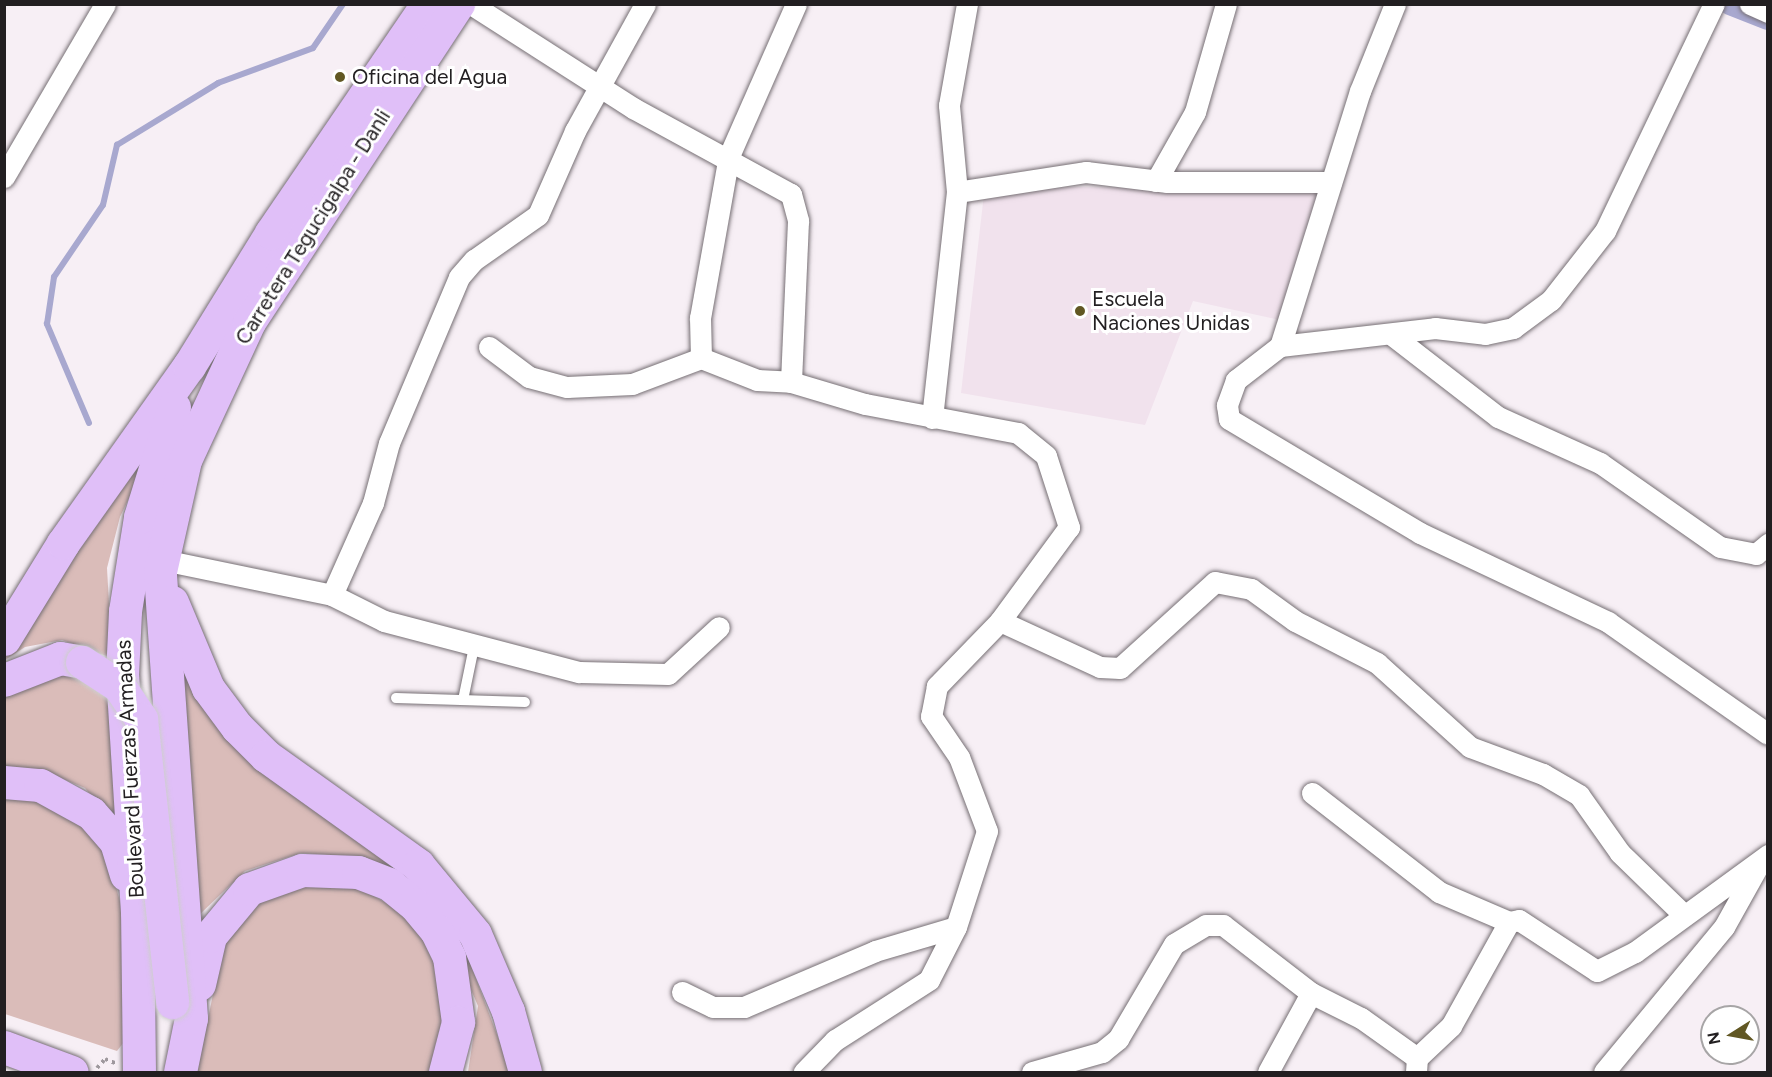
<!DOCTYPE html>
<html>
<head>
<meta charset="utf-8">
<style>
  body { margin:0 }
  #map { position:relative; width:1772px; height:1077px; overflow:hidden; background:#f7eff5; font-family:Figtree,sans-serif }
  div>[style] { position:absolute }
  .built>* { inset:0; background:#f1e2ed }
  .green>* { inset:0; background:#dabcb9 }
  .stream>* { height:6px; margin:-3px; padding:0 3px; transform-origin:3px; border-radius:3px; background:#a8a8cf }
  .canal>* { height:21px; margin:-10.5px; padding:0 10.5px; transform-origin:10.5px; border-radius:10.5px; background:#a8a8cf }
  .path>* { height:4px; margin-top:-2px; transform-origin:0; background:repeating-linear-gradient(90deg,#9e989d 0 3px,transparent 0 7.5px) }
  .roads { filter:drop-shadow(0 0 2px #766f74) drop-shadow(0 0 2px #766f74) }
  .lane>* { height:10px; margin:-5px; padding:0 5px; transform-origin:5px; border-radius:5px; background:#fff }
  .street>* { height:21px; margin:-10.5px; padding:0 10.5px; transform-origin:10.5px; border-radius:10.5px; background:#fff }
  .highway>* { height:33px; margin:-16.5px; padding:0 16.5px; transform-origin:16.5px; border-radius:16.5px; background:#e0bff8 }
  .bridges { filter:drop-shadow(0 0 2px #cecece) drop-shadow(0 0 2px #cecece) }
  .highway-bridge>* { height:33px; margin:-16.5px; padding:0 16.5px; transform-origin:16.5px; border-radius:16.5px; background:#e0bff8 }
  .dots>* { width:16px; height:16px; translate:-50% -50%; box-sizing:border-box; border:3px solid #fff; border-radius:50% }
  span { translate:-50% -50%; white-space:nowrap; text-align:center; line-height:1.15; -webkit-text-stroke:6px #fff; paint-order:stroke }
  .poi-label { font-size:21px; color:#221f21 }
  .left { translate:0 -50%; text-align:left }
  .street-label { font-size:21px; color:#221f21 }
  .frame { position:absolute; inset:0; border:6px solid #221f21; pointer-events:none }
  .north { position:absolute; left:1700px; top:1005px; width:60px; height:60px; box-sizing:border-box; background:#fff; border:2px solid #a7a5a6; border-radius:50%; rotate:259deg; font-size:16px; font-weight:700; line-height:24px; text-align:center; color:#221f21 }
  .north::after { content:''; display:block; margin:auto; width:21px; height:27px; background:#615723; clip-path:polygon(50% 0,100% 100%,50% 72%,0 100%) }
</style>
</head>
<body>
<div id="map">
  <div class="built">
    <i style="clip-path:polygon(1070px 187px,1318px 190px,1280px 320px,1193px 301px,1145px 425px,961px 393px,984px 194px)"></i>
  </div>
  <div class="green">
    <i style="clip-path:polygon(135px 459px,146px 462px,120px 517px,107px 568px,112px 658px,62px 640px,25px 647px,5px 660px,5px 649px)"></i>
    <i style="clip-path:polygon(176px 651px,375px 844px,463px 944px,511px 1072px,468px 1072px,478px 1006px,453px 947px,357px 857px,301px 853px,245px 871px,198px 916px)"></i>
    <i style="clip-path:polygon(51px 666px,111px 686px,125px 839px,85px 788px,41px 770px,5px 769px,4px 690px)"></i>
    <i style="clip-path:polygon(22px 793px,94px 832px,108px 856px,124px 917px,127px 1038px,117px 1051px,5px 1014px,5px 794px)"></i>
    <i style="clip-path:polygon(346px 880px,400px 911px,418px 930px,447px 991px,435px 1072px,197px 1072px,225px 936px,243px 909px,282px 881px)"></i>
  </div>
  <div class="stream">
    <i style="left:89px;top:423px;width:108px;rotate:-113deg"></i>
    <i style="left:47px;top:324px;width:48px;rotate:-81.5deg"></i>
    <i style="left:54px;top:277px;width:87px;rotate:-55.8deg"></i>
    <i style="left:103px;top:205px;width:62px;rotate:-76.9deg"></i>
    <i style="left:117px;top:145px;width:119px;rotate:-31.5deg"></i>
    <i style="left:218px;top:83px;width:101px;rotate:-20.2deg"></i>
    <i style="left:313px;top:48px;width:53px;rotate:-55.7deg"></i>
  </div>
  <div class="canal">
    <i style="left:1729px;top:4px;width:41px;rotate:21.5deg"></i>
  </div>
  <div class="path">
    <i style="left:97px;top:1068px;width:12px;rotate:-48deg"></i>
    <i style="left:105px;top:1059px;width:11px;rotate:22deg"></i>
  </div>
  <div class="roads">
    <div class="lane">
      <i style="left:396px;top:698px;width:129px;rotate:1.8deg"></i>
      <i style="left:463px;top:700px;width:54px;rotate:-78.3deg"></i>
    </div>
    <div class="street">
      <i style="left:471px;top:4px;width:193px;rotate:32.7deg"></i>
      <i style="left:633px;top:108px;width:180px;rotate:28.6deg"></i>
      <i style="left:791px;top:194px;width:28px;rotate:75deg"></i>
      <i style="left:798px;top:221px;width:161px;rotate:92.5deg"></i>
      <i style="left:1395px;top:4px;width:94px;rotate:111.9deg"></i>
      <i style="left:1360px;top:91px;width:267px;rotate:107.4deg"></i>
      <i style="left:1280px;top:346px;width:56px;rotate:142.3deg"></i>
      <i style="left:1236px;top:380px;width:27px;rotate:110deg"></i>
      <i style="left:1227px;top:405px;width:14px;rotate:82deg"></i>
      <i style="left:1229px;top:419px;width:222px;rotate:30.8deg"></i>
      <i style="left:1420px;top:533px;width:208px;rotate:25.3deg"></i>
      <i style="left:1608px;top:622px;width:195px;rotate:35deg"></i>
      <i style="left:1750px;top:4px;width:20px;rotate:24deg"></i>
      <i style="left:4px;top:177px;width:200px;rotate:-59.7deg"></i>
      <i style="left:1156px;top:181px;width:79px;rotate:-60.5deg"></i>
      <i style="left:1195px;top:112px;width:112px;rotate:-74deg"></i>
      <i style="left:957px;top:192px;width:131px;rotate:-8.8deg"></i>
      <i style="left:1086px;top:172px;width:82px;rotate:7deg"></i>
      <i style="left:1167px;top:182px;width:164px"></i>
      <i style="left:1392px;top:335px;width:134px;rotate:37.7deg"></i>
      <i style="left:1498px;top:417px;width:112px;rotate:24.3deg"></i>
      <i style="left:1600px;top:463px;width:146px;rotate:35deg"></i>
      <i style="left:1720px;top:547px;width:37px;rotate:11deg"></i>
      <i style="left:1756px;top:554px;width:16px;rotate:-40deg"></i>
      <i style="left:1280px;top:346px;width:156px;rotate:-6.6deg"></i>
      <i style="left:1435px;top:328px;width:50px;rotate:6.8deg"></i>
      <i style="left:1485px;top:334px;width:29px;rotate:-12deg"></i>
      <i style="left:1513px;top:328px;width:47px;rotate:-36.4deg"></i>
      <i style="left:1551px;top:300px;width:88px;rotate:-52deg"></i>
      <i style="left:1605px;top:231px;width:252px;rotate:-64.4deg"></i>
      <i style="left:489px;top:347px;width:50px;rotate:36.9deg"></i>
      <i style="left:529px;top:377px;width:39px;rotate:15deg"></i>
      <i style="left:567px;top:387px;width:65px;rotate:-2.6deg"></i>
      <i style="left:632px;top:384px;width:74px;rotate:-20.6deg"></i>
      <i style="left:701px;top:358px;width:60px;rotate:21.4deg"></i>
      <i style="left:757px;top:380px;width:34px;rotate:3deg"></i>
      <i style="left:791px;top:382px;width:77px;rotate:16.6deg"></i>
      <i style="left:865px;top:404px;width:156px;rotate:10.7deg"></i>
      <i style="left:1018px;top:433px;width:36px;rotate:39deg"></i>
      <i style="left:1046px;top:456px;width:75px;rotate:72.1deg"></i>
      <i style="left:1069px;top:527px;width:117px;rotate:126.3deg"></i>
      <i style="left:1000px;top:621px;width:91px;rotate:134.1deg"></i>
      <i style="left:937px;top:686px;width:31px;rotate:101deg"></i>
      <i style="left:931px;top:716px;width:50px;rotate:55.7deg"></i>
      <i style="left:959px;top:757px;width:79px;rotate:69.3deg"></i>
      <i style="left:987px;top:831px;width:101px;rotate:107.9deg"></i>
      <i style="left:956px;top:927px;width:59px;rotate:117deg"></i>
      <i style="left:929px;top:980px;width:112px;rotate:147.4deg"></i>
      <i style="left:835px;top:1040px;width:45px;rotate:134.1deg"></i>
      <i style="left:701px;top:358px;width:40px;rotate:-91.4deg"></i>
      <i style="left:700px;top:318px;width:165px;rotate:-79.9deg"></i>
      <i style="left:729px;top:156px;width:166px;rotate:-66.2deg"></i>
      <i style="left:932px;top:418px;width:227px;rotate:-83.7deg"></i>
      <i style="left:957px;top:192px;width:87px;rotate:-95.3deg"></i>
      <i style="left:949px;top:105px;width:103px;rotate:-79.9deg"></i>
      <i style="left:163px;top:560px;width:173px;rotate:11.7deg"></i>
      <i style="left:332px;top:595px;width:58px;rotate:26.6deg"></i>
      <i style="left:384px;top:621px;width:202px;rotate:14.7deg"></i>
      <i style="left:579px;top:672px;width:89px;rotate:1.3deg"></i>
      <i style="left:668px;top:674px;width:69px;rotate:-42.7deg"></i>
      <i style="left:332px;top:595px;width:101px;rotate:-66deg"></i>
      <i style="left:373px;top:503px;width:62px;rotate:-75.1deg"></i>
      <i style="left:389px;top:443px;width:180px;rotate:-67.1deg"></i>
      <i style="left:459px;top:277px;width:23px;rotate:-49deg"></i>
      <i style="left:474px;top:260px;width:78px;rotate:-35.1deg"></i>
      <i style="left:538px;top:215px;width:92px;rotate:-66.2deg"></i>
      <i style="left:575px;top:131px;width:145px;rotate:-61.1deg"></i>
      <i style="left:1000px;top:621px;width:110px;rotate:24.7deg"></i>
      <i style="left:1100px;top:667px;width:20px;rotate:3deg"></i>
      <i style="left:1120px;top:668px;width:128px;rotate:-42.2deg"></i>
      <i style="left:1215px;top:582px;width:37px;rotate:11deg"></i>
      <i style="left:1251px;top:589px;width:54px;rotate:36deg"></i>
      <i style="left:1295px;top:621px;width:92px;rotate:27.1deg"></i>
      <i style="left:1377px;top:663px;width:125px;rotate:42.1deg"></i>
      <i style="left:1470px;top:747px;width:78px;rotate:20.3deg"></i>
      <i style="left:1543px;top:774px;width:42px;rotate:30.3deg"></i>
      <i style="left:1579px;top:795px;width:71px;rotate:54.7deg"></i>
      <i style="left:1620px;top:853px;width:86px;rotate:44.1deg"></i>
      <i style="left:1312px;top:793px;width:161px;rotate:37.9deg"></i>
      <i style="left:1439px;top:892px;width:76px;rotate:23.2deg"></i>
      <i style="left:1509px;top:922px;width:10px;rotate:-11deg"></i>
      <i style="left:1519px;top:920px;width:93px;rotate:33.2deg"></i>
      <i style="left:1597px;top:971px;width:42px;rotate:-26.6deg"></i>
      <i style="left:1635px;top:952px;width:165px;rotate:-36.1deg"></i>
      <i style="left:682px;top:992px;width:34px;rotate:26deg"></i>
      <i style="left:713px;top:1007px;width:31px"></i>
      <i style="left:744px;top:1007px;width:142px;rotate:-23.1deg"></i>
      <i style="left:875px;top:951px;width:84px;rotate:-16.5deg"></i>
      <i style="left:1032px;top:1072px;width:73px;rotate:-15.9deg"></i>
      <i style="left:1102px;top:1052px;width:21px;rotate:-39deg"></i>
      <i style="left:1118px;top:1039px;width:110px;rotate:-59.5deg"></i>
      <i style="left:1174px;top:944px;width:37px;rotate:-31deg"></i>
      <i style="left:1206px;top:925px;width:17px"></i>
      <i style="left:1223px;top:925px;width:111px;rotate:37.7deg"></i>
      <i style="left:1311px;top:993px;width:56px;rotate:26.6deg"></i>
      <i style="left:1361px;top:1018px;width:69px;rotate:35.5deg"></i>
      <i style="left:1268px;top:1072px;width:90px;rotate:-61.4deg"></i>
      <i style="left:1416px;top:1072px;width:14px;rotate:-86deg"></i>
      <i style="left:1417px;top:1058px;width:47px;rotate:-43.3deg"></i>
      <i style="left:1451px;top:1026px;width:119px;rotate:-60.9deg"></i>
      <i style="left:1604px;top:1072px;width:188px;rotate:-50.4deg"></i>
      <i style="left:1724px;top:927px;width:72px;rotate:-60.9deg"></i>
    </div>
    <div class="highway">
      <i style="left:172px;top:602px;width:93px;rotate:67.3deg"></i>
      <i style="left:208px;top:688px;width:49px;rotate:53.4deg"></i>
      <i style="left:237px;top:727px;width:41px;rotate:45deg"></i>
      <i style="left:266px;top:756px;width:187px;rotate:35.6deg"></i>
      <i style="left:418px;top:865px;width:89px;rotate:50.4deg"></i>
      <i style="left:475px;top:934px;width:84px;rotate:66.8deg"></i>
      <i style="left:508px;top:1011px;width:63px;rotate:74.4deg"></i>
      <i style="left:4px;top:639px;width:113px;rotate:-58.4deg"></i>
      <i style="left:63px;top:543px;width:217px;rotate:-54.6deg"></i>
      <i style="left:189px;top:366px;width:156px;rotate:-58.3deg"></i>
      <i style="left:271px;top:233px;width:277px;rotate:-55.7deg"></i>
      <i style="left:4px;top:680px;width:60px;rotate:-21.4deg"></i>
      <i style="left:60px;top:658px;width:22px;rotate:10deg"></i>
      <i style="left:4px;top:782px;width:36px;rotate:5deg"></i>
      <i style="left:40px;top:785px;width:58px;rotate:28.8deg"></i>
      <i style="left:91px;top:813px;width:38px;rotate:49deg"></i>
      <i style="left:116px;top:842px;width:34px;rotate:73deg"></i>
      <i style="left:199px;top:984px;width:49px;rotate:-77.1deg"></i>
      <i style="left:210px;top:936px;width:61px;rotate:-50.3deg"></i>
      <i style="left:249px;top:889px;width:56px;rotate:-19.7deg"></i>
      <i style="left:302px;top:870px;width:56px;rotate:2deg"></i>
      <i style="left:358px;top:872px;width:33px;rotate:21deg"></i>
      <i style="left:389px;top:884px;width:32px;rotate:39deg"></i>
      <i style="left:414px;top:904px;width:34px;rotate:50deg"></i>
      <i style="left:436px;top:930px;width:30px;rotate:64deg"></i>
      <i style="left:449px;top:957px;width:66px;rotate:82.1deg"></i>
      <i style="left:458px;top:1022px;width:52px;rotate:104.6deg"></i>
      <i style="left:4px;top:1047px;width:72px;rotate:20.2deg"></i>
      <i style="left:139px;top:1072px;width:160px;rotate:-90.7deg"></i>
      <i style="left:137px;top:912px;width:237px;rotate:-93.6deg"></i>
      <i style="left:122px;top:675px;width:64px;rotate:-87.3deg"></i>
      <i style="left:125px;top:611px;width:95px;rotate:-80.9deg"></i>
      <i style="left:140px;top:517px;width:115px;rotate:-72.8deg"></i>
      <i style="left:180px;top:1072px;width:55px;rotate:-78.5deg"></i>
      <i style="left:191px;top:1018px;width:448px;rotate:-94deg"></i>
      <i style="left:160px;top:571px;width:114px;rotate:-77.3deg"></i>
      <i style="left:185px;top:460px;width:152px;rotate:-65.1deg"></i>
      <i style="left:249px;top:322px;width:381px;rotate:-56.7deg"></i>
    </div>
  </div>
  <div class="bridges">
    <div class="highway-bridge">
      <i style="left:82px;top:662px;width:44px;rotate:33deg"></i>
      <i style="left:119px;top:686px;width:40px;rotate:56deg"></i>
      <i style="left:141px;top:719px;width:285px;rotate:83.7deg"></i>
    </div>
  </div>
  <div class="dots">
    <i style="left:340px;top:77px;background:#615723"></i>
    <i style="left:1080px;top:311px;background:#615723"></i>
  </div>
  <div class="poi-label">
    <span class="left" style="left:352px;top:77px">Oficina del Agua</span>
    <span class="left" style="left:1092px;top:311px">Escuela<br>Naciones Unidas</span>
  </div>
  <div class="street-label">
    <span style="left:313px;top:227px;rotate:-58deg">Carretera Tegucigalpa - Danli</span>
    <span style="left:130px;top:769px;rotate:-93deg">Boulevard Fuerzas Armadas</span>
  </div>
  <div class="frame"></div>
  <div class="north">N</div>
</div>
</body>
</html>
